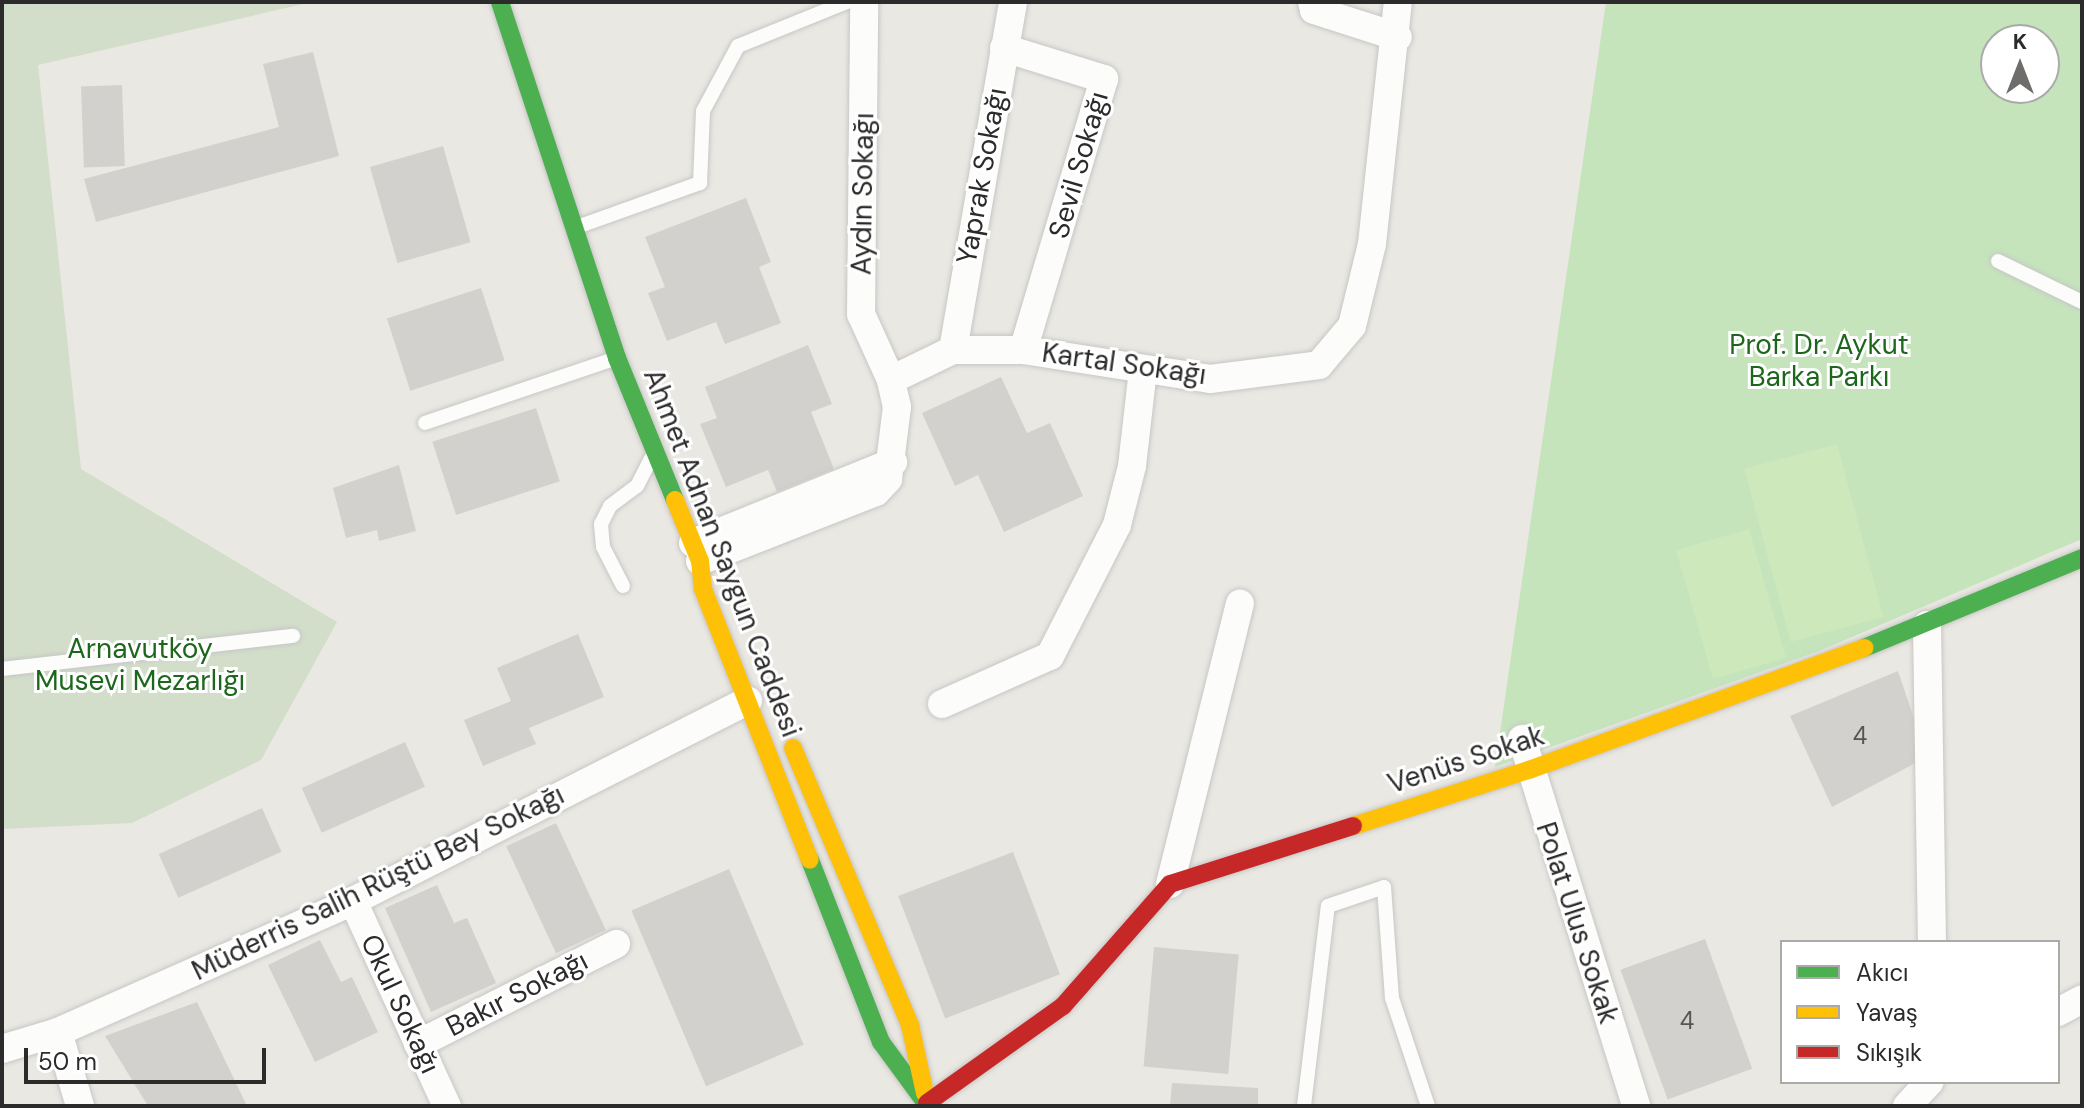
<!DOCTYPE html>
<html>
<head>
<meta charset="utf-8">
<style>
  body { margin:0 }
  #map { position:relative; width:2084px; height:1108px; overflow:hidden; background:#eae8e2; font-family:"DM Sans",sans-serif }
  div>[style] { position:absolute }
  .green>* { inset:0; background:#c5e4bc }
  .cemetery>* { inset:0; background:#d2deca }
  .pitch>* { inset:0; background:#cde8ba; transform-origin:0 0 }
  .building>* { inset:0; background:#d3d1cd; transform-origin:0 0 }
  .roads { filter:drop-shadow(0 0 2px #c7c6c6) drop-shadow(0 0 2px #c7c6c6) }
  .lane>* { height:14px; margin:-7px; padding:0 7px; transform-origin:7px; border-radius:7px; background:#fcfcfb }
  .street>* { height:28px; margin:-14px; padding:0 14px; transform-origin:14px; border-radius:14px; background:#fcfcfb }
  .fast>* { height:18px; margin:-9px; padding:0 9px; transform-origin:9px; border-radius:9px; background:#4caf50 }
  .slow>* { height:18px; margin:-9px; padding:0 9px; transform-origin:9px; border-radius:9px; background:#ffc107 }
  .jam>* { height:18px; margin:-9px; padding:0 9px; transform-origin:9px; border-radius:9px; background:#c62828 }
  span { translate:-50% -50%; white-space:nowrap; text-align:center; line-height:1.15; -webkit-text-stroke:6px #fff; paint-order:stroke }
  .number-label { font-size:24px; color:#565554 }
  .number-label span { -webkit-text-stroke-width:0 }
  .street-label { font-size:28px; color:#2b2b2b }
  .park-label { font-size:28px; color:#1d671d }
  .frame { position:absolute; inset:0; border:4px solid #2b2b2b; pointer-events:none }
  .legend { position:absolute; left:1780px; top:940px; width:280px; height:144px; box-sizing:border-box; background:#fff; border:2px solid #aaa; margin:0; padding:10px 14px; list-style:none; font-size:24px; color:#2b2b2b }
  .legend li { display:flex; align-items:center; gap:16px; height:40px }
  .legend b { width:40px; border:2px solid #aaa }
  .north { position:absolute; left:1980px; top:24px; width:80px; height:80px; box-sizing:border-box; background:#fff; border:2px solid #aaa; border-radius:50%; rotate:0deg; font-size:22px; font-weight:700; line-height:32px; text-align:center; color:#2b2b2b }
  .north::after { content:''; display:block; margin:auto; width:28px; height:36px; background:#6e6d6b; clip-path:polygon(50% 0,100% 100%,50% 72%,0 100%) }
  .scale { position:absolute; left:24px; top:1048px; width:242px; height:36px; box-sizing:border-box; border:4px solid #2b2b2b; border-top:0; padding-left:10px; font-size:24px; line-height:28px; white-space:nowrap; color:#2b2b2b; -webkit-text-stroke:6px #fff; paint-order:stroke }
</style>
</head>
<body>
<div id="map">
  <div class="green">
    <i style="clip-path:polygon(evenodd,1606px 2px,2082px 2px,2082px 539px,1819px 651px,1495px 767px,1606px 2px,1996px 40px,2044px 40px,2044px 88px,1996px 88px,1996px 40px)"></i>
  </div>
  <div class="cemetery">
    <i style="clip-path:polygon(2px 2px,312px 2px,38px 65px,81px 469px,337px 622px,261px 760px,132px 823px,2px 829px)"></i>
  </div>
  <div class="pitch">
    <i style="left:1837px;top:444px;width:179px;height:96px;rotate:75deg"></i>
    <i style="left:1749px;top:529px;width:134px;height:76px;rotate:74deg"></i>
  </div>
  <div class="building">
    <i style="clip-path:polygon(313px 52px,339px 156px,96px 222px,84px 179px,279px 127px,263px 64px)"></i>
    <i style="left:122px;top:85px;width:81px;height:41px;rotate:88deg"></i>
    <i style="left:443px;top:146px;width:100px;height:76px;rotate:74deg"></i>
    <i style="clip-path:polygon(746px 198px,771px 262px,759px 267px,781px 323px,725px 344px,716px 322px,667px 341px,648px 293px,665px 287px,645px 237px)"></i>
    <i style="left:481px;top:288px;width:76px;height:99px;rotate:72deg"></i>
    <i style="clip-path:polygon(808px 345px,832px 404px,811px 412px,834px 469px,777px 492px,768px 470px,726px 487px,700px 424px,717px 418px,705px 387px)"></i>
    <i style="clip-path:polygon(1001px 377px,1027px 433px,1050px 423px,1083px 496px,1004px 532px,978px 475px,955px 486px,922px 413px)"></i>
    <i style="left:536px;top:408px;width:77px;height:109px;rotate:72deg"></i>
    <i style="clip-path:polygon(399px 465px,416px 531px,379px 541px,377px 530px,346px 538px,333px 488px)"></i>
    <i style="clip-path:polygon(578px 634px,604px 697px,529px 728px,536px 744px,483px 766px,464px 720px,511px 701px,497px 668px)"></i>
    <i style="clip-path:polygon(1898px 671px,1927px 757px,1832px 807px,1790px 716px)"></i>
    <i style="left:405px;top:742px;width:49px;height:113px;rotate:66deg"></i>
    <i style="left:262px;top:808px;width:48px;height:113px;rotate:66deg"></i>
    <i style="left:556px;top:823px;width:118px;height:55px;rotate:65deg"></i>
    <i style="left:1013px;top:852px;width:131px;height:123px;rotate:69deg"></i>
    <i style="left:729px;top:869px;width:191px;height:106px;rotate:67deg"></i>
    <i style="clip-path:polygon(437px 885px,454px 923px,467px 918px,496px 983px,431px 1012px,385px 908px)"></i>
    <i style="left:1705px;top:939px;width:138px;height:90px;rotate:70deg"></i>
    <i style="clip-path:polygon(320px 940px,341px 982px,352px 977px,378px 1032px,315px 1062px,268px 965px)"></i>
    <i style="left:1154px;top:947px;width:85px;height:120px;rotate:5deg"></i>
    <i style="clip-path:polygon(197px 1002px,247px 1106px,148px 1106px,105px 1036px)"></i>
    <i style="clip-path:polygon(1172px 1083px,1258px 1088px,1258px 1106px,1170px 1106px)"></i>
  </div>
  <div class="roads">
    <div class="lane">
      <i style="left:577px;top:227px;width:131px;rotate:-19.7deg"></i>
      <i style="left:700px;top:183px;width:72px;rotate:-87.6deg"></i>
      <i style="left:703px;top:111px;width:74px;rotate:-61.7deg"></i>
      <i style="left:738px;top:46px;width:118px;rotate:-22deg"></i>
      <i style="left:1998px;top:261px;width:93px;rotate:26deg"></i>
      <i style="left:425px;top:423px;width:203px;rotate:-18.7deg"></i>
      <i style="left:623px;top:586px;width:44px;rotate:-117.1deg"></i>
      <i style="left:603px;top:547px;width:23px;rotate:-95deg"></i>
      <i style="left:601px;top:524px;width:20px;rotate:-63deg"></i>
      <i style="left:610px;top:506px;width:34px;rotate:-37deg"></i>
      <i style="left:637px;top:486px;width:30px;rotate:-63deg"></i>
      <i style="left:2px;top:669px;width:293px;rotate:-6.5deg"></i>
      <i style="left:1304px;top:1106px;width:201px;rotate:-83.2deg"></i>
      <i style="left:1328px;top:906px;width:59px;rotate:-18.7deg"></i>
      <i style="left:1384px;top:887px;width:111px;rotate:85.9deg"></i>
      <i style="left:1392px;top:998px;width:114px;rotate:71.6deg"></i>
    </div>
    <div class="street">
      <i style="left:1312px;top:2px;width:8px;rotate:76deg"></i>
      <i style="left:1314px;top:10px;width:88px;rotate:17.8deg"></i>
      <i style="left:1004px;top:48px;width:105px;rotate:17.2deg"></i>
      <i style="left:1104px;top:79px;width:283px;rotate:106.6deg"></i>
      <i style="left:953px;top:350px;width:353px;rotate:-80.2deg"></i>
      <i style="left:891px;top:380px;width:69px;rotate:-25.8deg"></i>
      <i style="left:953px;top:350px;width:70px"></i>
      <i style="left:1023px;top:350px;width:189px;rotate:8.8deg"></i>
      <i style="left:1210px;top:379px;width:110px;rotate:-7.3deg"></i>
      <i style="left:1319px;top:365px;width:51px;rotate:-49.8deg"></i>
      <i style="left:1352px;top:326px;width:84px;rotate:-76.3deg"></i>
      <i style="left:1372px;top:244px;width:243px;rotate:-83.9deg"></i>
      <i style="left:693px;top:543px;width:216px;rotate:-22deg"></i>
      <i style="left:700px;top:561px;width:189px;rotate:-21.4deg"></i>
      <i style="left:876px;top:492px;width:18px;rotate:-47deg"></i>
      <i style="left:888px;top:479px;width:73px;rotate:-82.9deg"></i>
      <i style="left:897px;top:407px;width:28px;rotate:-103deg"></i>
      <i style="left:891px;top:380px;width:72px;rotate:-114.4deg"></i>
      <i style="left:861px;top:314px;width:312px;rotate:-89.4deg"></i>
      <i style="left:1927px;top:625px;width:317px;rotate:89.1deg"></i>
      <i style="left:942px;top:704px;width:118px;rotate:-24deg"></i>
      <i style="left:1050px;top:656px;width:147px;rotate:-62.9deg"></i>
      <i style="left:1117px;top:525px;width:61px;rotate:-75.7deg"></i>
      <i style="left:1132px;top:466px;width:97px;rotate:-83.5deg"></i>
      <i style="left:1522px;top:739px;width:384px;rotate:72.7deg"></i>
      <i style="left:1170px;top:884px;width:289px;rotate:-76deg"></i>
      <i style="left:353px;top:901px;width:226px;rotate:65.4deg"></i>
      <i style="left:2058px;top:1012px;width:27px;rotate:-28deg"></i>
      <i style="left:58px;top:1032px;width:77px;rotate:73.4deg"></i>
      <i style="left:418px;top:1044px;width:222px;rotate:-26.8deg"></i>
      <i style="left:2px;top:1049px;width:59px;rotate:-16.9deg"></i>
      <i style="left:58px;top:1032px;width:323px;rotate:-23.9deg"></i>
      <i style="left:353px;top:901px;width:443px;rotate:-26.9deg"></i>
      <i style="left:1907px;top:1106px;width:33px;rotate:-47deg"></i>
    </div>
    <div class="fast">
      <i style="left:500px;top:2px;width:375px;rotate:71.8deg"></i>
      <i style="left:617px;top:358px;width:153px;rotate:67.8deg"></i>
      <i style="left:1864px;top:648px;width:236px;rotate:-22.4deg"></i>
      <i style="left:810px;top:860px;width:195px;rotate:68.7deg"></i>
      <i style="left:881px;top:1042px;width:79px;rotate:53.7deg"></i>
    </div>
    <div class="slow">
      <i style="left:675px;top:500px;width:66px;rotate:67.7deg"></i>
      <i style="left:700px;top:561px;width:28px;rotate:84deg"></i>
      <i style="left:703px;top:589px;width:291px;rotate:68.5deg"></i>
      <i style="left:793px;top:748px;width:301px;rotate:67.1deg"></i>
      <i style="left:910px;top:1025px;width:70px;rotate:77.6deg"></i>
      <i style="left:1353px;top:826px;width:185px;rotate:-17.7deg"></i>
      <i style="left:1529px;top:770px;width:357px;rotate:-20deg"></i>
    </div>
    <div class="jam">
      <i style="left:927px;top:1103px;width:167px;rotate:-35.5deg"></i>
      <i style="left:1063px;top:1006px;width:162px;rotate:-48.7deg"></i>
      <i style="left:1170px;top:884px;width:192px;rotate:-17.6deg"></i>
    </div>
  </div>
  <div class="number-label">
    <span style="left:1860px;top:736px">4</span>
    <span style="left:1687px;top:1021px">4</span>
  </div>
  <div class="street-label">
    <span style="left:1079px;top:165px;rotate:-74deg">Sevil Sokağı</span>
    <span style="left:982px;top:176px;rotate:-80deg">Yaprak Sokağı</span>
    <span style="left:863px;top:194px;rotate:-89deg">Aydın Sokağı</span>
    <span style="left:1124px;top:364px;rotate:8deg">Kartal Sokağı</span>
    <span style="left:722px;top:553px;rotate:69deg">Ahmet Adnan Saygun Caddesi</span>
    <span style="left:1466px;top:760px;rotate:-18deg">Venüs Sokak</span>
    <span style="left:378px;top:883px;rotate:-26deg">Müderris Salih Rüştü Bey Sokağı</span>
    <span style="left:1577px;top:923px;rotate:72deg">Polat Ulus Sokak</span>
    <span style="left:517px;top:994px;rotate:-27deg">Bakır Sokağı</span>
    <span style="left:400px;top:1004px;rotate:65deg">Okul Sokağı</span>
  </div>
  <div class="park-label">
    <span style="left:1819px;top:361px">Prof. Dr. Aykut<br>Barka Parkı</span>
    <span style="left:140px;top:665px">Arnavutköy<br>Musevi Mezarlığı</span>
  </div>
  <div class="frame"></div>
  <ul class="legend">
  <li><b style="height:10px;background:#4caf50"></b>Akıcı</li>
  <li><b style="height:10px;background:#ffc107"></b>Yavaş</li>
  <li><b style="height:10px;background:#c62828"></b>Sıkışık</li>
  </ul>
  <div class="north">K</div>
  <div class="scale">50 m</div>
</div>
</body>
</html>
